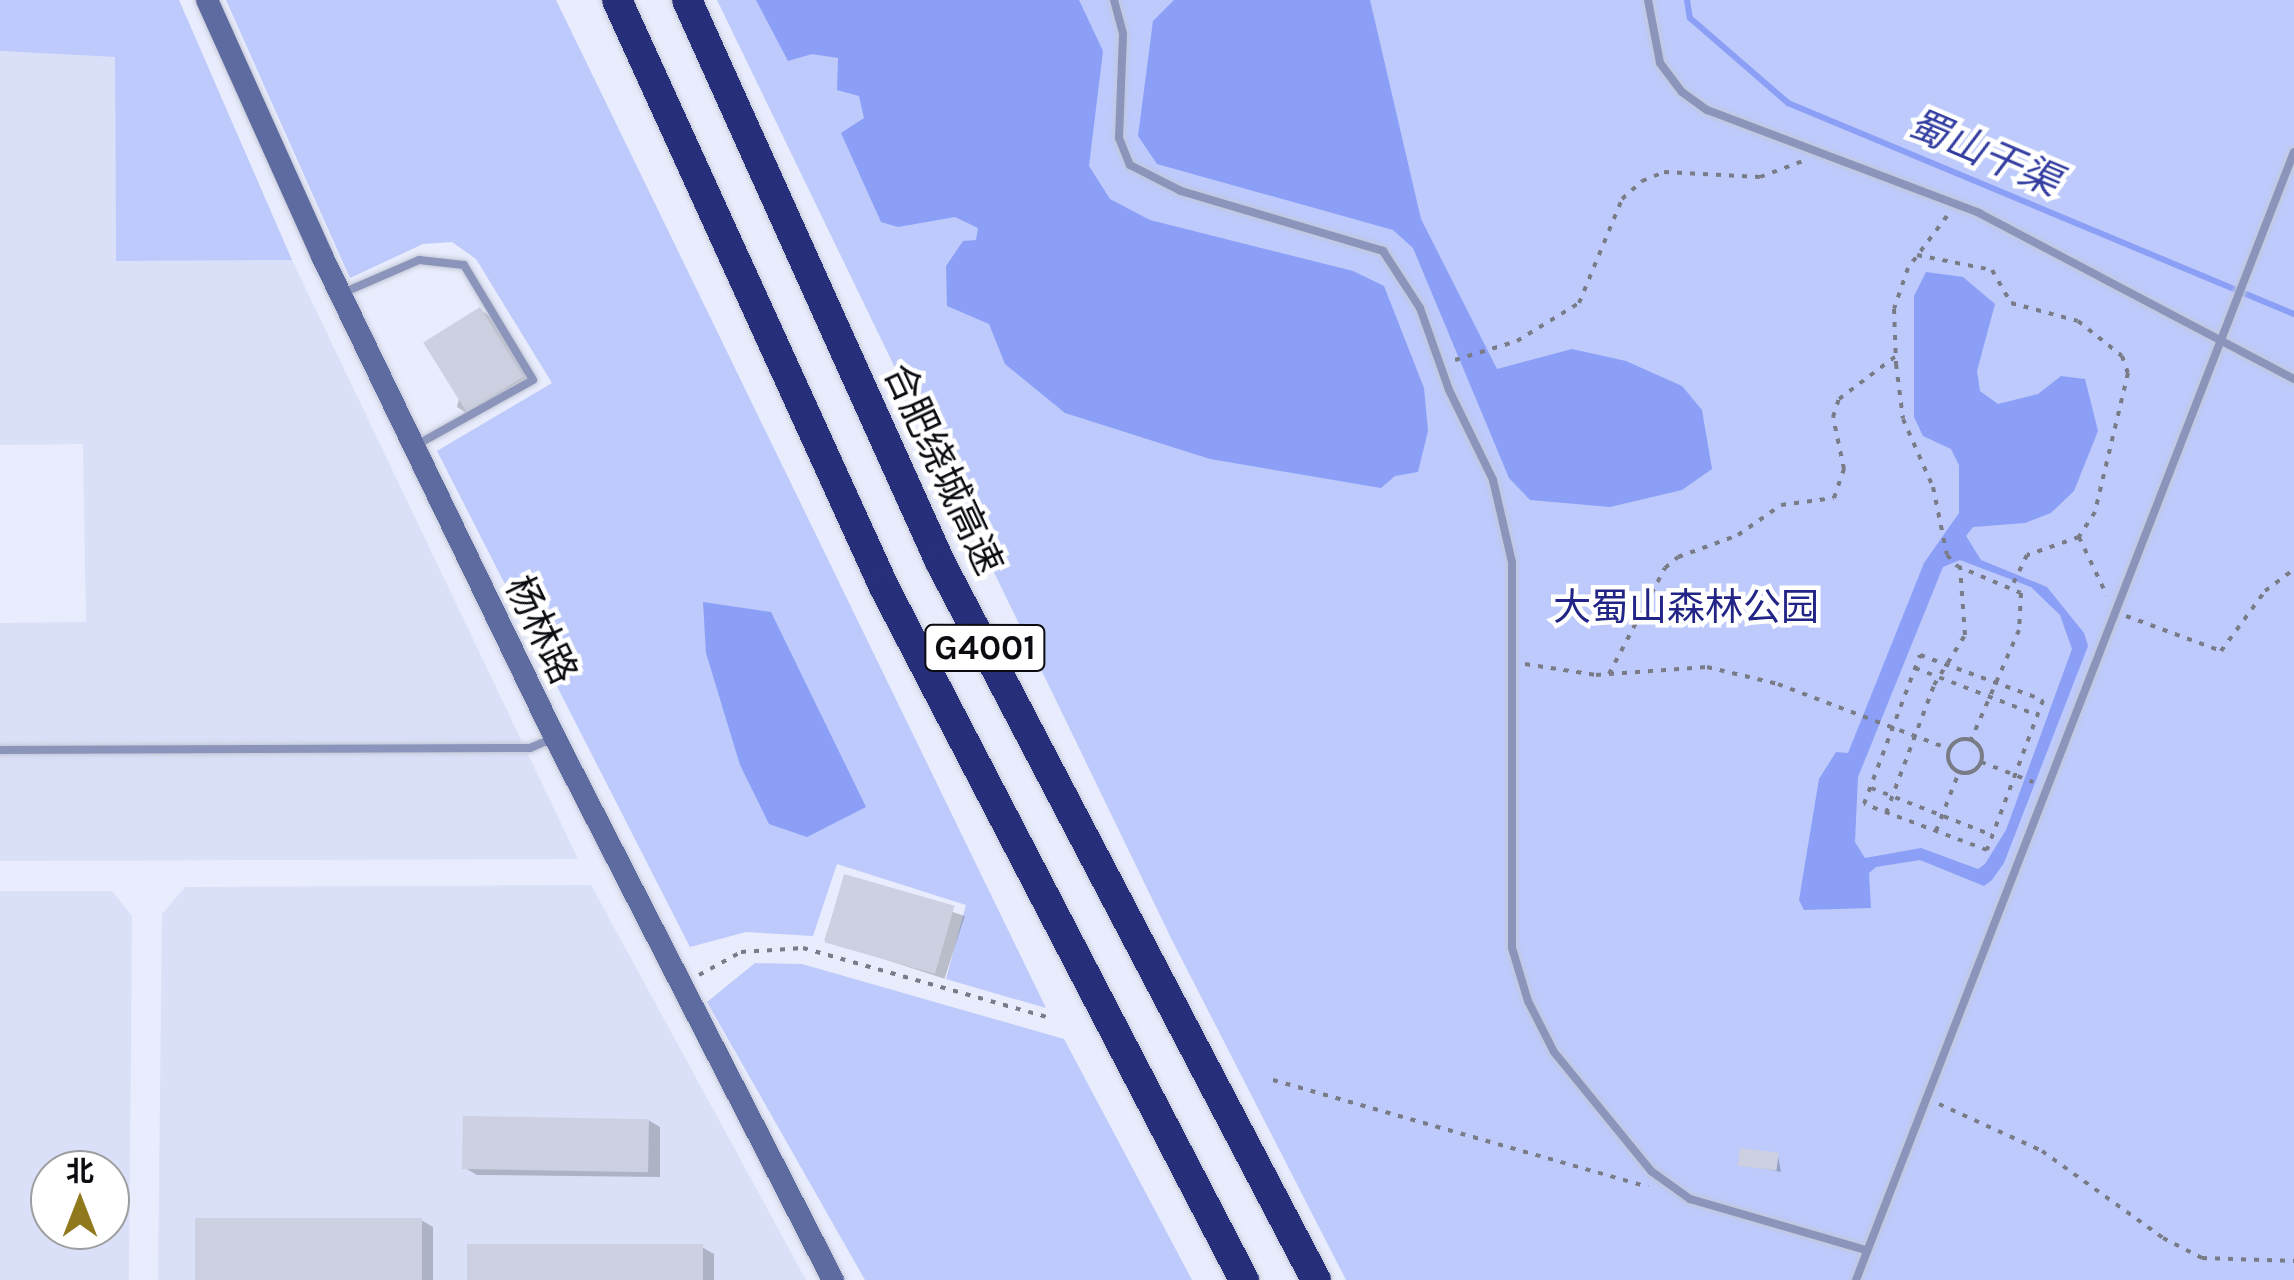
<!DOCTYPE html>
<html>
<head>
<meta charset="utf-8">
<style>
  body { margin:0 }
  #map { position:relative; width:2294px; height:1280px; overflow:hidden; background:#e8ecfc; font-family:Karla,"Noto Sans SC",sans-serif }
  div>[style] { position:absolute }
  .built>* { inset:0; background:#d9e0f7 }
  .green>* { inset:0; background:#bdcafb }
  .water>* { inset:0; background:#8b9ff6 }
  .shadow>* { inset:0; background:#0003; transform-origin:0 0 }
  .stream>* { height:6px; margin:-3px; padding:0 3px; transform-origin:3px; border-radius:3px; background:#8b9ff6 }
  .building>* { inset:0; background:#ccd0e0; transform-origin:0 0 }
  .path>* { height:4px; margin-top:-2px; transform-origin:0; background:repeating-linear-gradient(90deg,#797c86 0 5px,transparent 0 13px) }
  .path>.ring { margin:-2px; padding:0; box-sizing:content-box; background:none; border:4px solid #797c86; border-radius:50% }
  .roads { filter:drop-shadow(0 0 2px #c4c8d6) drop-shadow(0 0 2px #c4c8d6) }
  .lane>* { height:8px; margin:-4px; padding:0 4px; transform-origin:4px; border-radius:4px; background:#8b95bb }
  .secondary>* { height:22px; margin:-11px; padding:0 11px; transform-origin:11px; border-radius:11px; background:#5e6ba1 }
  .highway>* { height:30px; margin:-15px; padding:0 15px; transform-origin:15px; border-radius:15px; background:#272f7b }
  span { translate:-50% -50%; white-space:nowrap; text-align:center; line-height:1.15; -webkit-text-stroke:9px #fff; paint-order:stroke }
  .shield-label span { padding:2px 8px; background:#fff; border:2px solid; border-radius:8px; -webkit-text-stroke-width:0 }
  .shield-label { font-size:35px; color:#0a0c11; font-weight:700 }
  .street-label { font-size:38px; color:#0a0c11 }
  .park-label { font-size:38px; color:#222486 }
  .water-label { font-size:40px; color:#343ea1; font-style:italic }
  .north { position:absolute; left:30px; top:1150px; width:100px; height:100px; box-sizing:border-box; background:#fff; border:2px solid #9d9ea0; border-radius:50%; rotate:0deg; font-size:28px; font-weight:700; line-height:40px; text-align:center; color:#0a0c11 }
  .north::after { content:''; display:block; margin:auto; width:35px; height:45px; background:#90781d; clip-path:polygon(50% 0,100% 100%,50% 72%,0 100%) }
</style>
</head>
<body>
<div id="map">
  <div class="built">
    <i style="clip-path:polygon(0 51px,115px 57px,116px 261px,292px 260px,578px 859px,0 861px,0 623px,86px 622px,83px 444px,0 445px)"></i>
    <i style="clip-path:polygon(591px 885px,806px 1280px,158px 1280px,162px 914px,185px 887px)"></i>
    <i style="clip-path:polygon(evenodd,0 891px,112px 891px,132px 916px,129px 1280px,0 1280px,0 891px,50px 1170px,110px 1170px,110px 1230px,50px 1230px,50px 1170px)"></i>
  </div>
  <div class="green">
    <i style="clip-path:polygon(0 0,179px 0,292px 260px,116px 261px,115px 57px,0 51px)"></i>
    <i style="clip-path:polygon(226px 0,556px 0,1046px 1008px,946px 979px,966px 905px,837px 864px,813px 936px,746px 932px,690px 947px,437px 451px,552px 383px,476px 259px,452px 242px,423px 244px,350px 278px)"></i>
    <i style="clip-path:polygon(717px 0,2294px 0,2294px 1280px,1346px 1280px,1172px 940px)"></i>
    <i style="clip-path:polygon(755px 963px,802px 964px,1064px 1039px,1192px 1280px,865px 1280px,707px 1002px)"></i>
  </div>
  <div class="water">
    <i style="clip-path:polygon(756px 0,1079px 0,1103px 51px,1089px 166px,1110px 199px,1150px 220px,1353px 271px,1384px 286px,1424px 388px,1428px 431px,1418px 472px,1395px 476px,1381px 488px,1210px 459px,1065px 413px,1005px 364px,989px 324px,947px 306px,946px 266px,963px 241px,976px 240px,978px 228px,955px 217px,898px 227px,881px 222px,841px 133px,864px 118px,859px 96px,837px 90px,838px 58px,812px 54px,788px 61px)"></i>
    <i style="clip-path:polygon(1174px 0,1370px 0,1421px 219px,1497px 369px,1572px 349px,1626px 361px,1682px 386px,1702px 410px,1712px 469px,1682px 490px,1610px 507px,1530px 500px,1509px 478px,1413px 248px,1393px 230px,1157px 164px,1138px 136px,1153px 21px)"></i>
    <i style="clip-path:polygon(evenodd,1926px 272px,1963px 277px,1995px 304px,1977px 371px,1980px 391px,1998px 404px,2038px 394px,2061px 376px,2085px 379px,2098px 431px,2074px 491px,2051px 513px,2025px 523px,1973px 527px,1966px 536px,1981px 560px,2047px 587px,2084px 633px,2088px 646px,2004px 863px,1992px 880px,1984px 886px,1920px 860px,1876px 867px,1869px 873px,1871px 908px,1804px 910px,1799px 900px,1819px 779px,1836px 752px,1848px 753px,1924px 563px,1959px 513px,1959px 465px,1951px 449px,1923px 436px,1914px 417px,1914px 296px,1926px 272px,1960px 560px,2031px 587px,2060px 615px,2072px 649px,2006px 830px,1985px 864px,1978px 869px,1921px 848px,1865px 858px,1855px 842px,1858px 777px,1943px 567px,1960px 560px)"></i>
    <i style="clip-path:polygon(703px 602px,771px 612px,866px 807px,807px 837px,769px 824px,740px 765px,706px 653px)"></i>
  </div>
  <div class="shadow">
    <i style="clip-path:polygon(480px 310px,492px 317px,533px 384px,468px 414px,457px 407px)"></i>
    <i style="left:845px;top:877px;width:126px;height:66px;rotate:18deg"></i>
    <i style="clip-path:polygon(648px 1120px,660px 1127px,660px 1177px,477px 1175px,465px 1168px)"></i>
    <i style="clip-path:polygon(1778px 1156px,1781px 1172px,1740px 1164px)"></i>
    <i style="clip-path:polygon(421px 1220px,433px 1227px,433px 1280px,198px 1280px)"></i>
    <i style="clip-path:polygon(702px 1247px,714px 1254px,714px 1280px,469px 1280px)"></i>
  </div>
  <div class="stream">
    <i style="left:1687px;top:0;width:18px;rotate:81deg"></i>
    <i style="left:1690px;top:18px;width:130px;rotate:40.9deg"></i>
    <i style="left:1788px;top:103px;width:548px;rotate:22.64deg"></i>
  </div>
  <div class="building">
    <i style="left:480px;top:307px;width:82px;height:67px;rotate:58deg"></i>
    <i style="left:844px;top:874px;width:115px;height:71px;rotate:16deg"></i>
    <i style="left:463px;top:1116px;width:186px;height:53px;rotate:1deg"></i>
    <i style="left:1740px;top:1148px;width:39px;height:18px;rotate:7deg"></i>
    <i style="left:195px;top:1218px;width:227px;height:62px"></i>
    <i style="left:703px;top:1244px;width:36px;height:236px;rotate:90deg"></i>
  </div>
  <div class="path">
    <i style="left:1947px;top:216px;width:65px;rotate:126.9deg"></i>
    <i style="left:1908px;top:268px;width:43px;rotate:108.9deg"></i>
    <i style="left:1894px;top:309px;width:55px;rotate:87.9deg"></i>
    <i style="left:1896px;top:364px;width:55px;rotate:82.7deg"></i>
    <i style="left:1903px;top:419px;width:74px;rotate:66.2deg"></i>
    <i style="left:1933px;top:487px;width:69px;rotate:78.4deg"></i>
    <i style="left:1947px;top:555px;width:15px;rotate:48deg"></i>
    <i style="left:1957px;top:566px;width:69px;rotate:22.9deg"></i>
    <i style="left:2021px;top:593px;width:37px;rotate:93deg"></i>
    <i style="left:2019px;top:630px;width:120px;rotate:113.6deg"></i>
    <i style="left:1917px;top:255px;width:76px;rotate:11.3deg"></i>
    <i style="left:1992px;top:270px;width:38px;rotate:60deg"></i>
    <i style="left:2011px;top:303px;width:69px;rotate:15deg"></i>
    <i style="left:2078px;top:321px;width:56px;rotate:38.5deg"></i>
    <i style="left:2122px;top:356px;width:18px;rotate:71deg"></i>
    <i style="left:2128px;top:373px;width:143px;rotate:103.4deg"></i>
    <i style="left:2095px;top:512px;width:30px;rotate:123deg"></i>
    <i style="left:2079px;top:537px;width:55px;rotate:160.9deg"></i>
    <i style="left:2027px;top:555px;width:32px;rotate:116deg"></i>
    <i style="left:1455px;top:360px;width:65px;rotate:-17deg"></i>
    <i style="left:1517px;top:341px;width:73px;rotate:-31.5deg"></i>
    <i style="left:1579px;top:303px;width:113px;rotate:-67.5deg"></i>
    <i style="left:1622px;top:199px;width:27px;rotate:-42deg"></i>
    <i style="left:1642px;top:181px;width:24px;rotate:-22deg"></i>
    <i style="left:1664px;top:172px;width:96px;rotate:3deg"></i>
    <i style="left:1760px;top:177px;width:46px;rotate:-20.4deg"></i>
    <i style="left:2079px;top:537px;width:65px;rotate:64.6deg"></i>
    <i style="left:2126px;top:616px;width:101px;rotate:20.2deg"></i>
    <i style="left:2221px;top:651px;width:74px;rotate:-53.7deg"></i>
    <i style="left:2265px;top:591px;width:36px;rotate:-37deg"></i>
    <i style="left:1920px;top:655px;width:131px;rotate:20.1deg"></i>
    <i style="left:2043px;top:700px;width:160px;rotate:110.5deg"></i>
    <i style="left:1987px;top:850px;width:131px;rotate:-159.5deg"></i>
    <i style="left:1864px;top:804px;width:159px;rotate:-69.4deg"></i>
    <i style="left:1525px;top:664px;width:72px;rotate:8.8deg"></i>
    <i style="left:1596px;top:675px;width:111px;rotate:-4.1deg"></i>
    <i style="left:1707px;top:667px;width:73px;rotate:13.5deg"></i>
    <i style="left:1778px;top:684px;width:183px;rotate:20.8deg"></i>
    <i style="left:1915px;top:668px;width:131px;rotate:21.1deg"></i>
    <i style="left:1609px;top:674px;width:120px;rotate:-62.2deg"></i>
    <i style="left:1665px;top:568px;width:17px;rotate:-40deg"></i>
    <i style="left:1678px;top:557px;width:64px;rotate:-20.1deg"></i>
    <i style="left:1738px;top:535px;width:52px;rotate:-34.9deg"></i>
    <i style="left:1781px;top:505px;width:53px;rotate:-7.5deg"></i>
    <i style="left:1834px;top:498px;width:31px;rotate:-71deg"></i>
    <i style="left:1844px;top:469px;width:53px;rotate:-101.9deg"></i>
    <i style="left:1833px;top:417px;width:19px;rotate:-72deg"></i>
    <i style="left:1839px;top:399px;width:71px;rotate:-37deg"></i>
    <i class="ring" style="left:1948px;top:739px;width:30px;height:30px"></i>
    <i style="left:1981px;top:762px;width:56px;rotate:21deg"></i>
    <i style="left:1871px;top:788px;width:130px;rotate:21.2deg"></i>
    <i style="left:1886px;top:813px;width:137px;rotate:-69.4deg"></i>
    <i style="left:1934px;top:685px;width:59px;rotate:-58.2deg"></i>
    <i style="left:1965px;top:635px;width:68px;rotate:-94.2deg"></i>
    <i style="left:1936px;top:831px;width:63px;rotate:-68.7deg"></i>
    <i style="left:699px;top:975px;width:48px;rotate:-28.7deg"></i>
    <i style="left:741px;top:952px;width:62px;rotate:-3.7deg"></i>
    <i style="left:803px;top:948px;width:257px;rotate:15.8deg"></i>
    <i style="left:1273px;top:1080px;width:390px;rotate:15.9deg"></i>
    <i style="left:1939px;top:1104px;width:113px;rotate:24.5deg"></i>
    <i style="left:2042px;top:1151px;width:149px;rotate:35.7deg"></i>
    <i style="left:2163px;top:1238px;width:44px;rotate:27.1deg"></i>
    <i style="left:2202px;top:1258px;width:92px;rotate:1.9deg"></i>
  </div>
  <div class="roads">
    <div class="lane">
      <i style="left:1114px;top:0;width:35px;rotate:75deg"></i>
      <i style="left:1123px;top:34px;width:104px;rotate:92.2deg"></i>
      <i style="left:1119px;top:138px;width:29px;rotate:68deg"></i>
      <i style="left:1130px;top:165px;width:57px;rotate:27deg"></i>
      <i style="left:1181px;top:191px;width:211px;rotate:16.5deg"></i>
      <i style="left:1383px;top:251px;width:68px;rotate:57deg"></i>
      <i style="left:1420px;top:308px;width:87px;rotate:70.5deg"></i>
      <i style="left:1449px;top:390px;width:100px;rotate:63.9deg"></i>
      <i style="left:1493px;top:480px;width:84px;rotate:77deg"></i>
      <i style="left:1512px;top:562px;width:386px;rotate:90deg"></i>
      <i style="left:1512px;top:948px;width:55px;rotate:73.2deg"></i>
      <i style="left:1528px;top:1001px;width:57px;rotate:63deg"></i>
      <i style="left:1554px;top:1052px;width:154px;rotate:50.8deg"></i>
      <i style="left:1651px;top:1171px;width:48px;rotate:35.7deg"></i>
      <i style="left:1690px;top:1199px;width:183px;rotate:16.2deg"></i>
      <i style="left:1648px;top:0;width:64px;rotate:79.2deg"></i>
      <i style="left:1660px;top:63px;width:36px;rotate:53deg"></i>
      <i style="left:1682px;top:92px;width:31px;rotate:36deg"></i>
      <i style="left:1707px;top:110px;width:291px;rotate:20.7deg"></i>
      <i style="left:1979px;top:213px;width:356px;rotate:27.8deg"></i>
      <i style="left:345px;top:292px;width:81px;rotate:-23.4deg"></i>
      <i style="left:419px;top:260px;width:45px;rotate:6.3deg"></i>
      <i style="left:464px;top:265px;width:134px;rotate:59deg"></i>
      <i style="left:533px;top:380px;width:135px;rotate:150.8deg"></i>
      <i style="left:0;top:750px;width:530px;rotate:-0.22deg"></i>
      <i style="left:530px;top:748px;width:26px;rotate:-23deg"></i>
      <i style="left:1856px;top:1280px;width:1210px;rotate:-68.78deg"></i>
    </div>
    <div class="secondary">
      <i style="left:207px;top:0;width:281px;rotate:65.8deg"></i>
      <i style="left:322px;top:256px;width:535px;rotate:64.2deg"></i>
      <i style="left:555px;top:738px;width:609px;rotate:62.85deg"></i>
    </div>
    <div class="highway">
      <i style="left:617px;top:0;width:645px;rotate:65.54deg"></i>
      <i style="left:884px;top:587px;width:781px;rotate:62.55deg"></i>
      <i style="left:687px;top:0;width:616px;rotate:65.76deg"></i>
      <i style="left:940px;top:562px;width:810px;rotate:62.36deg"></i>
    </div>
  </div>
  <div class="shield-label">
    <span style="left:985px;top:648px">G4001</span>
  </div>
  <div class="street-label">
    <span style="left:943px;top:469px;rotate:65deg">合肥绕城高速</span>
    <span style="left:541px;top:630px;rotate:64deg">杨林路</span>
  </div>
  <div class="park-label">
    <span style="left:1686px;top:608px">大蜀山森林公园</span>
  </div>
  <div class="water-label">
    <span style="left:1984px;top:153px;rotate:23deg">蜀山干渠</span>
  </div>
  <div class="north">北</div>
</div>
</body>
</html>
